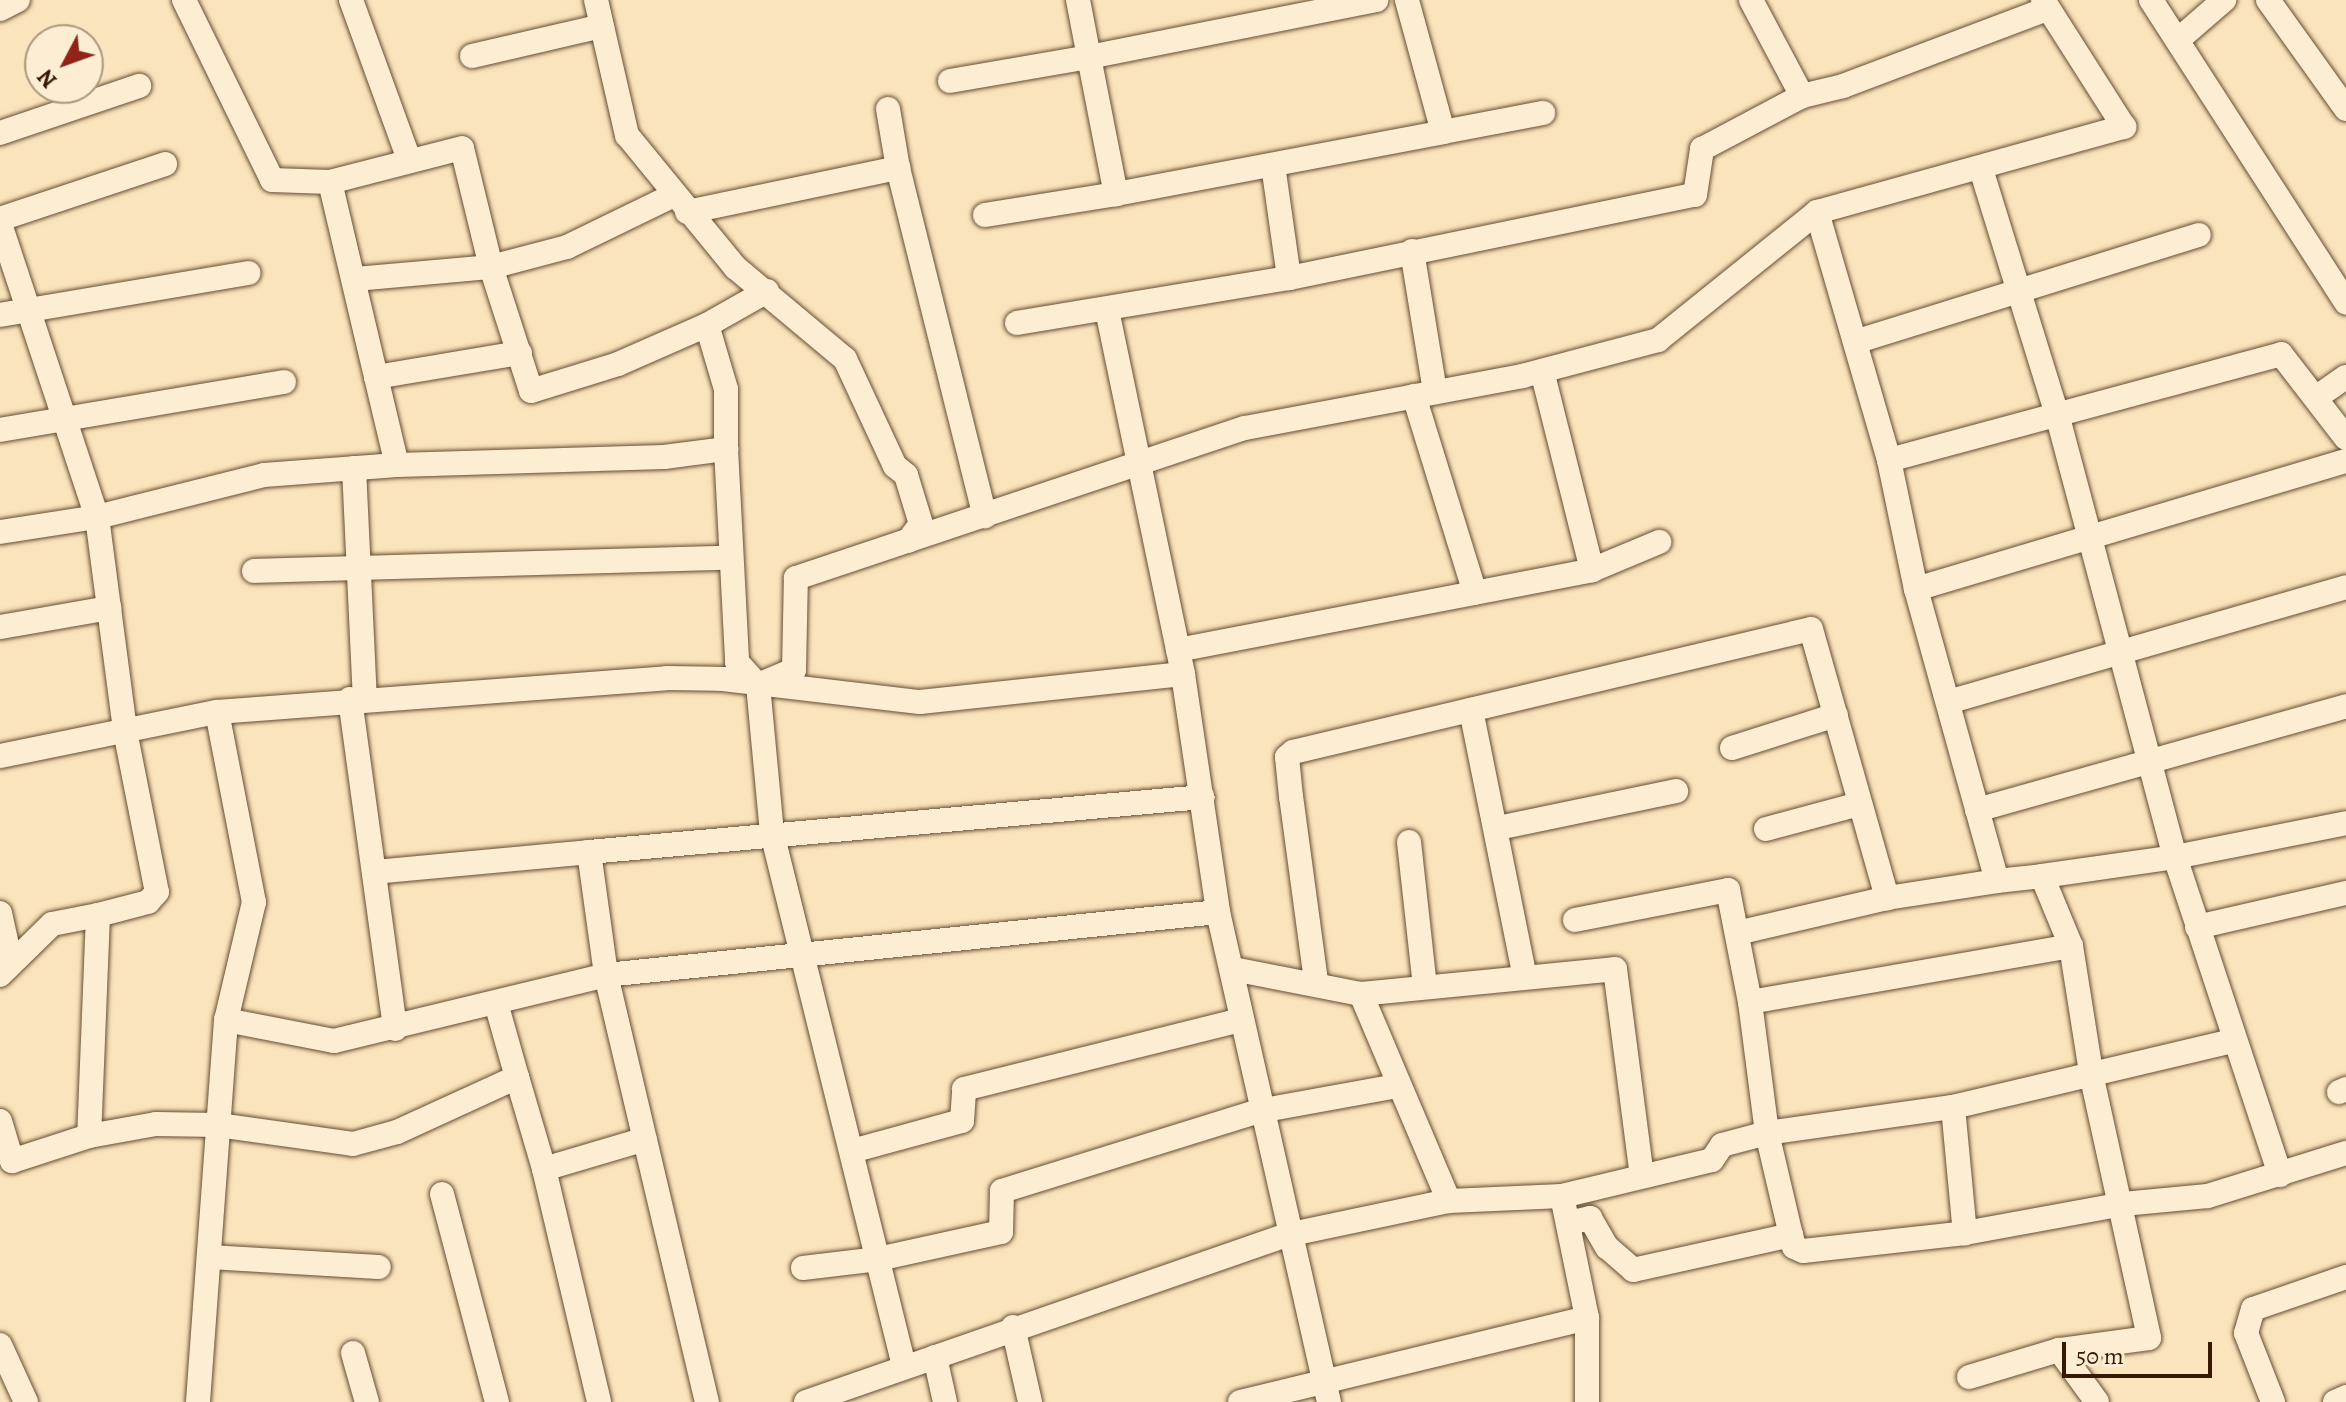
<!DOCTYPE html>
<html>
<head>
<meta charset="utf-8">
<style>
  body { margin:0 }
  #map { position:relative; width:2346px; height:1402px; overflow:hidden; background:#fae4bb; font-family:Alegreya,serif }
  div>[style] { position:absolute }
  .roads { filter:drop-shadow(0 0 2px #664c32) drop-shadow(0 0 2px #664c32) }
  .minor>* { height:24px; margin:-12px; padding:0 12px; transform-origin:12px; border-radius:12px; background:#fcedd3 }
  span { translate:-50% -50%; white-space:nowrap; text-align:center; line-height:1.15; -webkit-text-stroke:6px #fcedd3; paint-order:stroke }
  .north { position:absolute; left:24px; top:24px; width:80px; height:80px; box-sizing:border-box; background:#fcedd3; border:2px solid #ac9880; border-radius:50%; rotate:229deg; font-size:22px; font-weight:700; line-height:32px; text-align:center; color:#351904 }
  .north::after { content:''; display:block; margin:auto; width:28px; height:36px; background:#8f2418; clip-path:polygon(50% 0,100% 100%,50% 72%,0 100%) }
  .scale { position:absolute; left:2062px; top:1342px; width:150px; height:36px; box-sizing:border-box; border:4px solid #351904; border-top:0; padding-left:10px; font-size:24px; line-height:28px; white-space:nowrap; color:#351904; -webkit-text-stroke:6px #fcedd3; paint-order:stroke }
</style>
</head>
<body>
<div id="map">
  <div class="roads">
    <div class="minor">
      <i style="left:184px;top:0;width:200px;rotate:63.9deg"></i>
      <i style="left:272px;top:180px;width:58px;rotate:2deg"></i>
      <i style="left:351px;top:0;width:169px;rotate:70deg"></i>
      <i style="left:596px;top:0;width:139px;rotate:77.1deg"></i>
      <i style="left:627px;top:135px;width:172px;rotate:50.7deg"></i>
      <i style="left:736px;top:268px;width:142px;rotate:39.9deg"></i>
      <i style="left:845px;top:359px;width:118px;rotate:65deg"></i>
      <i style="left:895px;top:466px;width:14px;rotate:39deg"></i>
      <i style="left:906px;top:475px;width:51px;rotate:73deg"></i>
      <i style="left:921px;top:524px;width:21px;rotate:127deg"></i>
      <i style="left:1078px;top:0;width:58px;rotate:79.1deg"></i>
      <i style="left:1089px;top:57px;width:293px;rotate:-11.2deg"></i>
      <i style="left:1751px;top:0;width:109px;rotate:62deg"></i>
      <i style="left:2151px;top:0;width:360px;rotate:57.2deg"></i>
      <i style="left:2268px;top:0;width:134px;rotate:54.4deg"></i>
      <i style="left:0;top:9px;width:20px;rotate:-27deg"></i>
      <i style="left:2179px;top:39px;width:60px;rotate:-40.9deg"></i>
      <i style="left:472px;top:56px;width:133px;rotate:-13deg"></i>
      <i style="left:950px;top:81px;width:141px;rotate:-9.8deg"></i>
      <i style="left:1089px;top:57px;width:140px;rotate:78.9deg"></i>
      <i style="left:1116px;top:194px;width:333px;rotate:-10.7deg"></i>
      <i style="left:1443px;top:132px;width:137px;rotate:-105.3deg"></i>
      <i style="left:888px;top:109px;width:60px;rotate:80.4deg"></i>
      <i style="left:1443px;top:132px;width:102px;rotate:-10.8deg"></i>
      <i style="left:0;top:133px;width:147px;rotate:-18.7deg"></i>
      <i style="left:1273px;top:165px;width:114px;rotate:81.9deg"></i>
      <i style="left:1981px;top:169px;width:257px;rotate:72.8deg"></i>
      <i style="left:2057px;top:414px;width:458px;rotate:75.1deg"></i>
      <i style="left:2175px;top:857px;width:335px;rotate:71.7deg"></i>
      <i style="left:674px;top:195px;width:119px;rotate:154.1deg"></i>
      <i style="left:567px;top:247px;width:79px;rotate:165.3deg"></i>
      <i style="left:491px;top:267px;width:130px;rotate:72.1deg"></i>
      <i style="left:531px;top:391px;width:91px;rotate:-17.2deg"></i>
      <i style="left:618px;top:364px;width:97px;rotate:-23.7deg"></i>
      <i style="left:707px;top:325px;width:69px;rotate:-29.5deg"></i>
      <i style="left:687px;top:212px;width:216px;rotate:-11.8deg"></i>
      <i style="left:898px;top:168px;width:359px;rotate:76deg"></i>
      <i style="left:1817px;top:212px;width:258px;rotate:73.8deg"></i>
      <i style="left:1889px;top:460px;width:132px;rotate:78.2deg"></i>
      <i style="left:1916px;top:589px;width:303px;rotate:74.5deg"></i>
      <i style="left:1997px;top:881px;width:45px;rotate:-6.3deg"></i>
      <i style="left:2042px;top:876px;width:76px;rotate:67.5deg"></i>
      <i style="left:2071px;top:946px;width:134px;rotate:81deg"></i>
      <i style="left:2092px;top:1078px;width:266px;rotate:77.6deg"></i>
      <i style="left:2149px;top:1338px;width:91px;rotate:172.4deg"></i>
      <i style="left:2059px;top:1350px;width:64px;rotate:53.8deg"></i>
      <i style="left:985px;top:215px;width:133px;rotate:-9.1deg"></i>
      <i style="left:0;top:219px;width:174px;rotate:-18.4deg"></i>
      <i style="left:0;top:224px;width:309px;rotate:71.7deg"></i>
      <i style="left:97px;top:517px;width:172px;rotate:-14.1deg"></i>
      <i style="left:264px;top:475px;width:133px;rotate:-4.3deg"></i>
      <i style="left:397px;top:465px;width:90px;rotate:-103.4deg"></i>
      <i style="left:376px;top:377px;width:146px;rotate:-9.5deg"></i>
      <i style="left:1412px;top:251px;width:143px;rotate:80.7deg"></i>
      <i style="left:356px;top:279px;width:136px;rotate:-5.1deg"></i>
      <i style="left:491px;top:267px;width:122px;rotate:-103.7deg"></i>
      <i style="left:462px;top:148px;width:136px;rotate:165.6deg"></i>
      <i style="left:330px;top:182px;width:200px;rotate:76.7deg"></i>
      <i style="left:1107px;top:310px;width:372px;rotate:78.2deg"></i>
      <i style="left:1183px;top:674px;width:241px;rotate:81.6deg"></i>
      <i style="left:1218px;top:912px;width:502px;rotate:77.24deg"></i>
      <i style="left:0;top:315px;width:252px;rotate:-9.6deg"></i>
      <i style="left:1017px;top:323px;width:276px;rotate:-9.4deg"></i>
      <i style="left:1289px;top:278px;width:414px;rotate:-11.6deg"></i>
      <i style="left:1695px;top:195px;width:47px;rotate:-81.3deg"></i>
      <i style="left:1702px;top:149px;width:113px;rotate:-27.9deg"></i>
      <i style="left:1802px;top:96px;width:42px;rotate:-13.7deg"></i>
      <i style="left:1843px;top:86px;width:218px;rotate:-20.7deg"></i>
      <i style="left:707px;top:325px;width:67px;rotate:73.5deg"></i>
      <i style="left:726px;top:389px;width:60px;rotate:90deg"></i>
      <i style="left:1855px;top:342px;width:360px;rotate:-17.3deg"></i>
      <i style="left:1414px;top:396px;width:206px;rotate:72.8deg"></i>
      <i style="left:2317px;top:397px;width:35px;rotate:-35deg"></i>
      <i style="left:0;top:430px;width:288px;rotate:-9.6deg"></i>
      <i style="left:1889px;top:460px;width:406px;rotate:-15.1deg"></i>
      <i style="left:2281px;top:354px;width:106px;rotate:52.3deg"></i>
      <i style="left:397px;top:465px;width:267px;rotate:-1.7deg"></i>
      <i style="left:664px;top:457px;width:63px;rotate:-7.4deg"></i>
      <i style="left:726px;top:449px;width:213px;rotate:87deg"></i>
      <i style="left:737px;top:662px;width:31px;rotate:48deg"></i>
      <i style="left:758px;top:685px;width:149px;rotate:84.6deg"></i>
      <i style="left:772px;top:833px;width:549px;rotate:76.09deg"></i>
      <i style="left:354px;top:468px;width:230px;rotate:87.3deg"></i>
      <i style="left:0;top:532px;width:98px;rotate:-8.8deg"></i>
      <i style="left:97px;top:517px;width:216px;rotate:82.5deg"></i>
      <i style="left:125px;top:731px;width:164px;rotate:78.8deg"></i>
      <i style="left:157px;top:892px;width:13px;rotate:132deg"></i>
      <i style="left:148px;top:902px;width:52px;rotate:165.4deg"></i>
      <i style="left:1592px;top:570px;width:73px;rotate:-22.7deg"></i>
      <i style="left:254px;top:571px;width:477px;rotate:-1.6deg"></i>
      <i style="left:1916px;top:589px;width:449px;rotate:-16.6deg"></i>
      <i style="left:0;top:627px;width:111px;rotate:-9.9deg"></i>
      <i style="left:1178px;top:650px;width:422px;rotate:-10.9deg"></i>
      <i style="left:1592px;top:570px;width:205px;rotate:-104.1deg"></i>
      <i style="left:758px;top:685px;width:39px;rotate:-23deg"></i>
      <i style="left:794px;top:670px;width:92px;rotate:-88.8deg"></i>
      <i style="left:796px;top:578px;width:473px;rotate:-18.5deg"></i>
      <i style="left:1245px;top:428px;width:282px;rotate:-10.6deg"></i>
      <i style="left:1522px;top:376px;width:141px;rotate:-14.8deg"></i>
      <i style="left:1658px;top:340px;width:204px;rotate:-38.8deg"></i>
      <i style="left:1817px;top:212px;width:319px;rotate:-15.5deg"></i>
      <i style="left:2124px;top:127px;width:151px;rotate:-122.5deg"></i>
      <i style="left:350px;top:699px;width:333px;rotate:82.2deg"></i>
      <i style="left:1948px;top:702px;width:414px;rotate:-16.1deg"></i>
      <i style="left:1471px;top:710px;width:272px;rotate:78.6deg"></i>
      <i style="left:217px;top:712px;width:451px;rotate:-4.3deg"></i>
      <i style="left:667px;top:678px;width:56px;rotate:1deg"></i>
      <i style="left:723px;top:679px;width:198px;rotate:6.7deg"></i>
      <i style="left:920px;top:702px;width:264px;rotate:-6.1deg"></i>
      <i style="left:1732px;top:748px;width:109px;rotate:-17.6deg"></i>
      <i style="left:0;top:756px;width:221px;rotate:-11.5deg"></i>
      <i style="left:217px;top:712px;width:194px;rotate:79deg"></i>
      <i style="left:254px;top:902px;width:121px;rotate:103.3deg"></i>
      <i style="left:226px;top:1020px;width:383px;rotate:94.2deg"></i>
      <i style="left:1977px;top:810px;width:383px;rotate:-15.7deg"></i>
      <i style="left:1498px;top:828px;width:182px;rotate:-11.7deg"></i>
      <i style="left:1766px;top:829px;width:96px;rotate:-15deg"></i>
      <i style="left:1409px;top:842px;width:146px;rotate:83.7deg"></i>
      <i style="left:589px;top:852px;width:616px;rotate:-5.12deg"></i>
      <i style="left:374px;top:872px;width:216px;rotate:-5.3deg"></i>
      <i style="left:589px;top:852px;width:124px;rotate:82.1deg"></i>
      <i style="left:606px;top:975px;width:439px;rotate:76.7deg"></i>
      <i style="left:2042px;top:876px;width:134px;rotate:-8.1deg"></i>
      <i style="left:2175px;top:857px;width:174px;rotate:-11.2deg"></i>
      <i style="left:0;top:913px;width:51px;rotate:77.6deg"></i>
      <i style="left:1575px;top:920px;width:156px;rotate:-11.1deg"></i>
      <i style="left:1728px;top:890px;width:114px;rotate:78.9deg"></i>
      <i style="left:1750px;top:1002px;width:132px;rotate:82.6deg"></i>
      <i style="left:1767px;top:1133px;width:105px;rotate:76.8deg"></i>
      <i style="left:2197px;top:927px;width:153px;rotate:-12.9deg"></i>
      <i style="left:1737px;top:933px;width:154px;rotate:-13.1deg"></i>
      <i style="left:1887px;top:898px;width:111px;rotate:-8.8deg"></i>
      <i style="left:1233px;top:969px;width:130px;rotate:11.1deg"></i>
      <i style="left:1361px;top:994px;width:225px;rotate:67deg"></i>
      <i style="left:0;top:975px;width:73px;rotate:-44.4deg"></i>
      <i style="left:52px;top:924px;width:47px;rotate:-11.1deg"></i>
      <i style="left:98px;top:915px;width:221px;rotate:92.3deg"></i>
      <i style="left:1316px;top:981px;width:186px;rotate:-97.7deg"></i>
      <i style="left:1291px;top:797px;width:40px;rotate:-95.7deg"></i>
      <i style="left:1287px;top:757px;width:8px;rotate:-40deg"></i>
      <i style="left:1293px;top:752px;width:532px;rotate:-13.36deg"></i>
      <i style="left:1811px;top:629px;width:280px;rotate:74.2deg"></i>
      <i style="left:1361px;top:994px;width:255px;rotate:-5.6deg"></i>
      <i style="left:1615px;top:969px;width:209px;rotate:82.6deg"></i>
      <i style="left:1750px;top:1002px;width:326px;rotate:-9.9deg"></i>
      <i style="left:496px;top:1003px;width:77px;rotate:74.2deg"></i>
      <i style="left:226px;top:1020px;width:110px;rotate:11deg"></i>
      <i style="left:334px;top:1041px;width:280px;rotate:-13.6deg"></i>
      <i style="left:606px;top:975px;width:615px;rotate:-5.88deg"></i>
      <i style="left:2339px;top:1092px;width:8px;rotate:-23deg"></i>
      <i style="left:1953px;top:1107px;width:127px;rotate:84.6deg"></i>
      <i style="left:0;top:1121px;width:42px;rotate:73.3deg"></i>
      <i style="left:12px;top:1161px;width:81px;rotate:-18deg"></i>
      <i style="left:89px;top:1136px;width:68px;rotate:-10.2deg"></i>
      <i style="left:156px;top:1124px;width:62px;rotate:0.9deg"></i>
      <i style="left:218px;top:1125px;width:136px;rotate:8deg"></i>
      <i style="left:353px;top:1144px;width:46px;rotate:-15.3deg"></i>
      <i style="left:397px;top:1132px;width:132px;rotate:-24.6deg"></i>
      <i style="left:517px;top:1077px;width:96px;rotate:73.6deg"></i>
      <i style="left:544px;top:1169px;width:239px;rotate:76.7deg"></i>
      <i style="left:852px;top:1151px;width:114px;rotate:-15.3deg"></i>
      <i style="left:962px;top:1121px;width:32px;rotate:-86deg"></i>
      <i style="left:964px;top:1089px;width:285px;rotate:-14deg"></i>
      <i style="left:544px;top:1169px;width:105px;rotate:-16.5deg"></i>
      <i style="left:442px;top:1194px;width:215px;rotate:75.2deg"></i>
      <i style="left:1562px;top:1196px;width:154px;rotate:-13.5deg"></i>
      <i style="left:1712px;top:1160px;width:18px;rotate:-56deg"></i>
      <i style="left:1722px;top:1145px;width:47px;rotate:-14.9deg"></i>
      <i style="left:1767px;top:1133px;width:188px;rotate:-8deg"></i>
      <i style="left:1953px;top:1107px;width:288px;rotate:-13.3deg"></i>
      <i style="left:1569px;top:1223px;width:22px;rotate:-13deg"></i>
      <i style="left:1590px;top:1218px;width:34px;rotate:60deg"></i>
      <i style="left:1607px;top:1247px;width:35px;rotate:41deg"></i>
      <i style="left:1633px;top:1270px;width:162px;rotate:-12.5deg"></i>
      <i style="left:1791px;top:1235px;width:12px;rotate:76deg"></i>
      <i style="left:1794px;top:1247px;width:10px;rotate:24deg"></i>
      <i style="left:1803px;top:1251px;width:163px;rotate:-6.3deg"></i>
      <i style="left:1965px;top:1233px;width:161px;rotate:-10.4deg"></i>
      <i style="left:2123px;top:1204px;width:85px;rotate:-5.4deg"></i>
      <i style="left:2208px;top:1196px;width:145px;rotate:-17.3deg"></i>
      <i style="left:209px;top:1257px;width:170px;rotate:3.4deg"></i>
      <i style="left:803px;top:1268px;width:76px;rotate:-6.8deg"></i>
      <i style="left:878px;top:1259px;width:126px;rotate:-12.4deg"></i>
      <i style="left:1001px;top:1232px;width:41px;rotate:-88.6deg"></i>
      <i style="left:1002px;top:1191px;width:269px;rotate:-17.3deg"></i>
      <i style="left:1259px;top:1111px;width:140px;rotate:-10.3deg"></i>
      <i style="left:1013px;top:1327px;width:77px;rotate:77.2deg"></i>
      <i style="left:0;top:1345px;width:63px;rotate:65.5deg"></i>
      <i style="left:353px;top:1353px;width:51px;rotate:74.1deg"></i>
      <i style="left:935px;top:1357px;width:46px;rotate:77.5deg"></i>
      <i style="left:1969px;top:1377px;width:94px;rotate:-16.7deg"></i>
      <i style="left:806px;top:1402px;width:509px;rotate:-19.15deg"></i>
      <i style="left:1287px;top:1235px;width:166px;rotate:-11.9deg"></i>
      <i style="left:1449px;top:1201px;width:113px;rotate:-2.5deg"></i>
      <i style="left:1562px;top:1196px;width:125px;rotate:78.4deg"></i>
      <i style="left:1587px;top:1318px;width:84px;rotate:90deg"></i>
      <i style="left:1240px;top:1402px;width:357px;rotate:-13.6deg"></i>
      <i style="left:2273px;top:1402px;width:74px;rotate:-111.4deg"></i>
      <i style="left:2246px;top:1333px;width:25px;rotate:-74deg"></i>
      <i style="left:2253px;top:1309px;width:98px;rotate:-19deg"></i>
      <i style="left:2335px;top:1402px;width:12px;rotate:-24deg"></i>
    </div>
  </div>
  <div class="north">N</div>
  <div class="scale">50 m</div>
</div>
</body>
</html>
